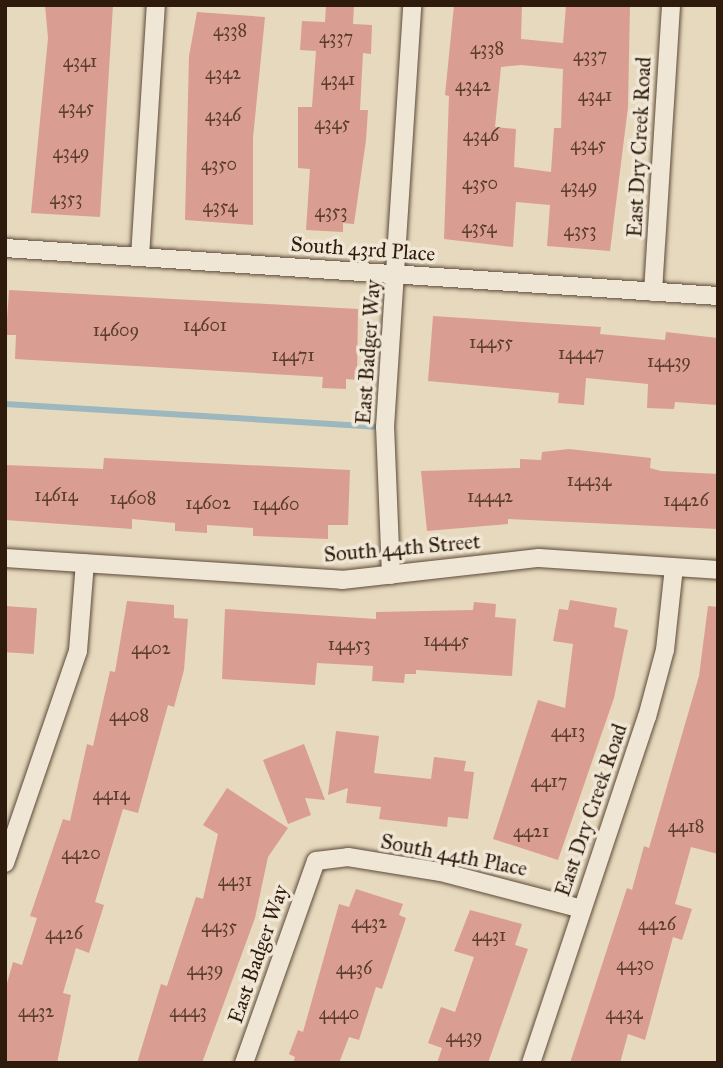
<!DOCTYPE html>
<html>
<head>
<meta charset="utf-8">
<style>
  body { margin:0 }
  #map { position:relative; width:723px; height:1068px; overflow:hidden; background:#e7d9be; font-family:"IM FELL Great Primer",serif }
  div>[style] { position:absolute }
  .stream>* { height:6px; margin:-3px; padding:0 3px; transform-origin:3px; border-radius:3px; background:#9cb7bd }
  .building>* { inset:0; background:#da9d91; transform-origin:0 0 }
  .roads { filter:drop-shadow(0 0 2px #5c4a38) drop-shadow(0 0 2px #5c4a38) }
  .street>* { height:18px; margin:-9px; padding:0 9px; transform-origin:9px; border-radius:9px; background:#efe6d5 }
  span { translate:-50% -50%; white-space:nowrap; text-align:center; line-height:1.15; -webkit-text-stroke:7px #efe6d5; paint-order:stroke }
  .number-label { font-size:18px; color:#593c2d }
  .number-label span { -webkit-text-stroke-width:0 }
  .street-label { font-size:21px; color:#2e1b0c }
  .frame { position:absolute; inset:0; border:7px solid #2e1b0c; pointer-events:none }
</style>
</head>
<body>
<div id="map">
  <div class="stream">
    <i style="left:5px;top:404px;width:379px;rotate:3.5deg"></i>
  </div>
  <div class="building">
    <i style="clip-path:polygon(45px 5px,113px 5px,100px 217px,31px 213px,48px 38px)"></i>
    <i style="clip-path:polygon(326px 5px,354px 5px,353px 24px,372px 25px,371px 54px,363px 53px,360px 110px,368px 110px,366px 140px,354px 224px,343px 223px,343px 232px,306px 230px,310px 169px,298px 168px,298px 107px,312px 107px,316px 51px,300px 50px,302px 21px,325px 22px)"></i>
    <i style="clip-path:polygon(evenodd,454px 5px,522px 5px,521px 39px,563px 43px,566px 5px,630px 5px,628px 107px,610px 251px,547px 246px,550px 205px,516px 202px,513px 247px,444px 239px,449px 96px,445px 95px,454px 5px,521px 65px,563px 69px,561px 128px,554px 128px,551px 172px,514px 167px,516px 129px,495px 127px,501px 67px,521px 65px)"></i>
    <i style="clip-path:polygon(197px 12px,265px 17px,253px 138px,253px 225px,185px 220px,189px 56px)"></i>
    <i style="clip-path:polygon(9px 290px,358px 309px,357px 380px,346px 379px,346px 389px,322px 388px,323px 377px,15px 359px,16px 335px,6px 335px)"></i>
    <i style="clip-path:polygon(433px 316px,601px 327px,600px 334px,665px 340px,666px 332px,718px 338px,718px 405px,675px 402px,674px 409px,647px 408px,648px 384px,586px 378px,584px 405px,558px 403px,559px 393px,428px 381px)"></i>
    <i style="clip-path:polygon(569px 449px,651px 458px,650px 468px,661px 471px,718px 474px,718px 529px,508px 519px,508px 524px,427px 531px,421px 471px,520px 468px,520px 459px,541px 460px,542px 452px)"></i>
    <i style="clip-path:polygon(104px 458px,350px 470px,348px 525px,328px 525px,328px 539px,253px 536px,253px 528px,207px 525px,207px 533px,175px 531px,175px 523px,132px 519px,132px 529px,5px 520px,5px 465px,103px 469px)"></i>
    <i style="clip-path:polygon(570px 600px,617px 608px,614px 627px,628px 630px,614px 698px,558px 860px,493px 839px,538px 700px,565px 708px,573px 644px,553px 641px,559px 609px,568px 610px)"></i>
    <i style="clip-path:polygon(127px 601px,174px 605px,174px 618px,188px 619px,184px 670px,174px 707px,168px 705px,138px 813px,123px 809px,95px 902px,104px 905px,89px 953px,76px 948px,63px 993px,71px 995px,57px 1063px,5px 1063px,5px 990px,13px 962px,22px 965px,37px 918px,30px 916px,63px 819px,70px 821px,87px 744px,93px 746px,110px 671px,115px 672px)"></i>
    <i style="clip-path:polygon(474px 602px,496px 604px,495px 617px,516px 619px,512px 676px,416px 670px,416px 674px,405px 674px,404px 683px,372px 681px,373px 666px,317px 663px,315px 685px,222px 679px,225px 609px,376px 619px,376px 612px,473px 610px)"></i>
    <i style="left:5px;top:606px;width:32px;height:46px;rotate:4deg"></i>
    <i style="clip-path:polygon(708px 606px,718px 607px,718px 854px,691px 847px,675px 904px,692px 909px,682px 940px,673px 937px,645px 1040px,628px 1034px,620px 1063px,570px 1063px,627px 888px,632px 890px,644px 846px,649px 848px,699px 676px)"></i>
    <i style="clip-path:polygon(336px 731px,379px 736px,374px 773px,431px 779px,434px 757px,466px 761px,464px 771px,474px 772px,468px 819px,448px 817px,447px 827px,379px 819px,381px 807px,346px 803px,348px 788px,328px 795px)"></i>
    <i style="clip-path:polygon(304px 744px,325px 800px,305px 798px,311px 815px,288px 824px,263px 760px)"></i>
    <i style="clip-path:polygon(227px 788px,288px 828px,268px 857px,255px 918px,202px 1063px,137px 1063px,161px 984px,167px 986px,196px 897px,203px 899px,218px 834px,203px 825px)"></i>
    <i style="clip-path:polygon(356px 889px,403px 904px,399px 915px,406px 918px,382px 989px,376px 987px,359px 1040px,349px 1037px,339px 1063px,293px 1063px,295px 1057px,289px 1054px,298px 1030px,303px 1032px,339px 904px,349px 907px)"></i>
    <i style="clip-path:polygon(470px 910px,522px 924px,515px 945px,528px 949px,488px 1063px,437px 1063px,442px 1048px,428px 1043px,441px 1007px,455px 1012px,474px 957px,454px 951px)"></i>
  </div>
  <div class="roads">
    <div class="street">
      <i style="left:5px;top:248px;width:715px;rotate:3.85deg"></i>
      <i style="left:140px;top:257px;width:253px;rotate:-86.4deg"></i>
      <i style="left:653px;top:292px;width:288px;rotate:-86.4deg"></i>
      <i style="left:5px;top:558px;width:338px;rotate:3.7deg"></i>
      <i style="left:342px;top:580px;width:198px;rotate:-6.4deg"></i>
      <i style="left:539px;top:558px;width:179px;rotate:3.8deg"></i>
      <i style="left:391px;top:575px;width:148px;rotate:-92.3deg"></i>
      <i style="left:385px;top:427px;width:423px;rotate:-86.3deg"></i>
      <i style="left:5px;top:863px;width:224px;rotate:-71deg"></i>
      <i style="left:78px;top:651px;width:88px;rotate:-85.5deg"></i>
      <i style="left:244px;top:1063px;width:214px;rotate:-70.4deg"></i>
      <i style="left:316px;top:861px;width:32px;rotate:-7deg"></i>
      <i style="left:348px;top:857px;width:94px;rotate:9.2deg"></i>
      <i style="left:441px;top:872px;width:146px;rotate:14.7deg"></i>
      <i style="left:531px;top:1063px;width:365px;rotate:-71.5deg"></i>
      <i style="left:647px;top:717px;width:69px;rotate:-75deg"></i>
      <i style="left:665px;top:650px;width:83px;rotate:-83.8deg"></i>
    </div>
  </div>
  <div class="number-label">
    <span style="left:230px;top:30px">4338</span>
    <span style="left:336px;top:37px">4337</span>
    <span style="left:487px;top:48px">4338</span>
    <span style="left:590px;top:55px">4337</span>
    <span style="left:80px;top:61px">4341</span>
    <span style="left:223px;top:73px">4342</span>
    <span style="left:338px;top:79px">4341</span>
    <span style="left:473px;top:85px">4342</span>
    <span style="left:595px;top:95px">4341</span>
    <span style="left:76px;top:107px">4345</span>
    <span style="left:223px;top:115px">4346</span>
    <span style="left:332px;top:123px">4345</span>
    <span style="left:481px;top:135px">4346</span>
    <span style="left:588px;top:144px">4345</span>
    <span style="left:71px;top:152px">4349</span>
    <span style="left:219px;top:164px">4350</span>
    <span style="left:480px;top:183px">4350</span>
    <span style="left:579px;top:186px">4349</span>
    <span style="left:66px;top:198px">4353</span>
    <span style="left:220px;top:206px">4354</span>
    <span style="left:331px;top:211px">4353</span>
    <span style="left:479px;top:227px">4354</span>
    <span style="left:580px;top:230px">4353</span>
    <span style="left:205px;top:325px">14601</span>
    <span style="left:116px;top:330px">14609</span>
    <span style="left:491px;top:342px">14455</span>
    <span style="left:581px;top:353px">14447</span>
    <span style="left:293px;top:355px">14471</span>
    <span style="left:669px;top:361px">14439</span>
    <span style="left:589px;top:480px">14434</span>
    <span style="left:56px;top:495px">14614</span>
    <span style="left:490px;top:496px">14442</span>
    <span style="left:133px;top:498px">14608</span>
    <span style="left:686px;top:500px">14426</span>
    <span style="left:208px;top:503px">14602</span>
    <span style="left:276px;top:504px">14460</span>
    <span style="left:446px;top:640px">14445</span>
    <span style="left:349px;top:644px">14453</span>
    <span style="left:151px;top:648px">4402</span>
    <span style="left:129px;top:715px">4408</span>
    <span style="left:568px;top:731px">4413</span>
    <span style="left:549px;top:781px">4417</span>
    <span style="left:111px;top:794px">4414</span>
    <span style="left:686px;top:826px">4418</span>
    <span style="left:531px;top:831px">4421</span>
    <span style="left:81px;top:853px">4420</span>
    <span style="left:235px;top:880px">4431</span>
    <span style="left:369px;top:922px">4432</span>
    <span style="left:657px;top:924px">4426</span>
    <span style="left:219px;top:926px">4435</span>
    <span style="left:64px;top:933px">4426</span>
    <span style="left:489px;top:935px">4431</span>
    <span style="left:635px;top:964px">4430</span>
    <span style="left:354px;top:968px">4436</span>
    <span style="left:205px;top:969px">4439</span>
    <span style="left:36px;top:1011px">4432</span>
    <span style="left:188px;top:1011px">4443</span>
    <span style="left:339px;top:1013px">4440</span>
    <span style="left:624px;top:1013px">4434</span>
    <span style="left:464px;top:1036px">4439</span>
  </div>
  <div class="street-label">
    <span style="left:639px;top:147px;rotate:-87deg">East Dry Creek Road</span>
    <span style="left:363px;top:249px;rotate:4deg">South 43rd Place</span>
    <span style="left:368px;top:352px;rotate:-86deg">East Badger Way</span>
    <span style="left:402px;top:548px;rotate:-5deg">South 44th Street</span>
    <span style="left:591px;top:810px;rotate:-71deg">East Dry Creek Road</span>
    <span style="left:454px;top:855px;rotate:11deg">South 44th Place</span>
    <span style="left:258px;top:954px;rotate:-71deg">East Badger Way</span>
  </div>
  <div class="frame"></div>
</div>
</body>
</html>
